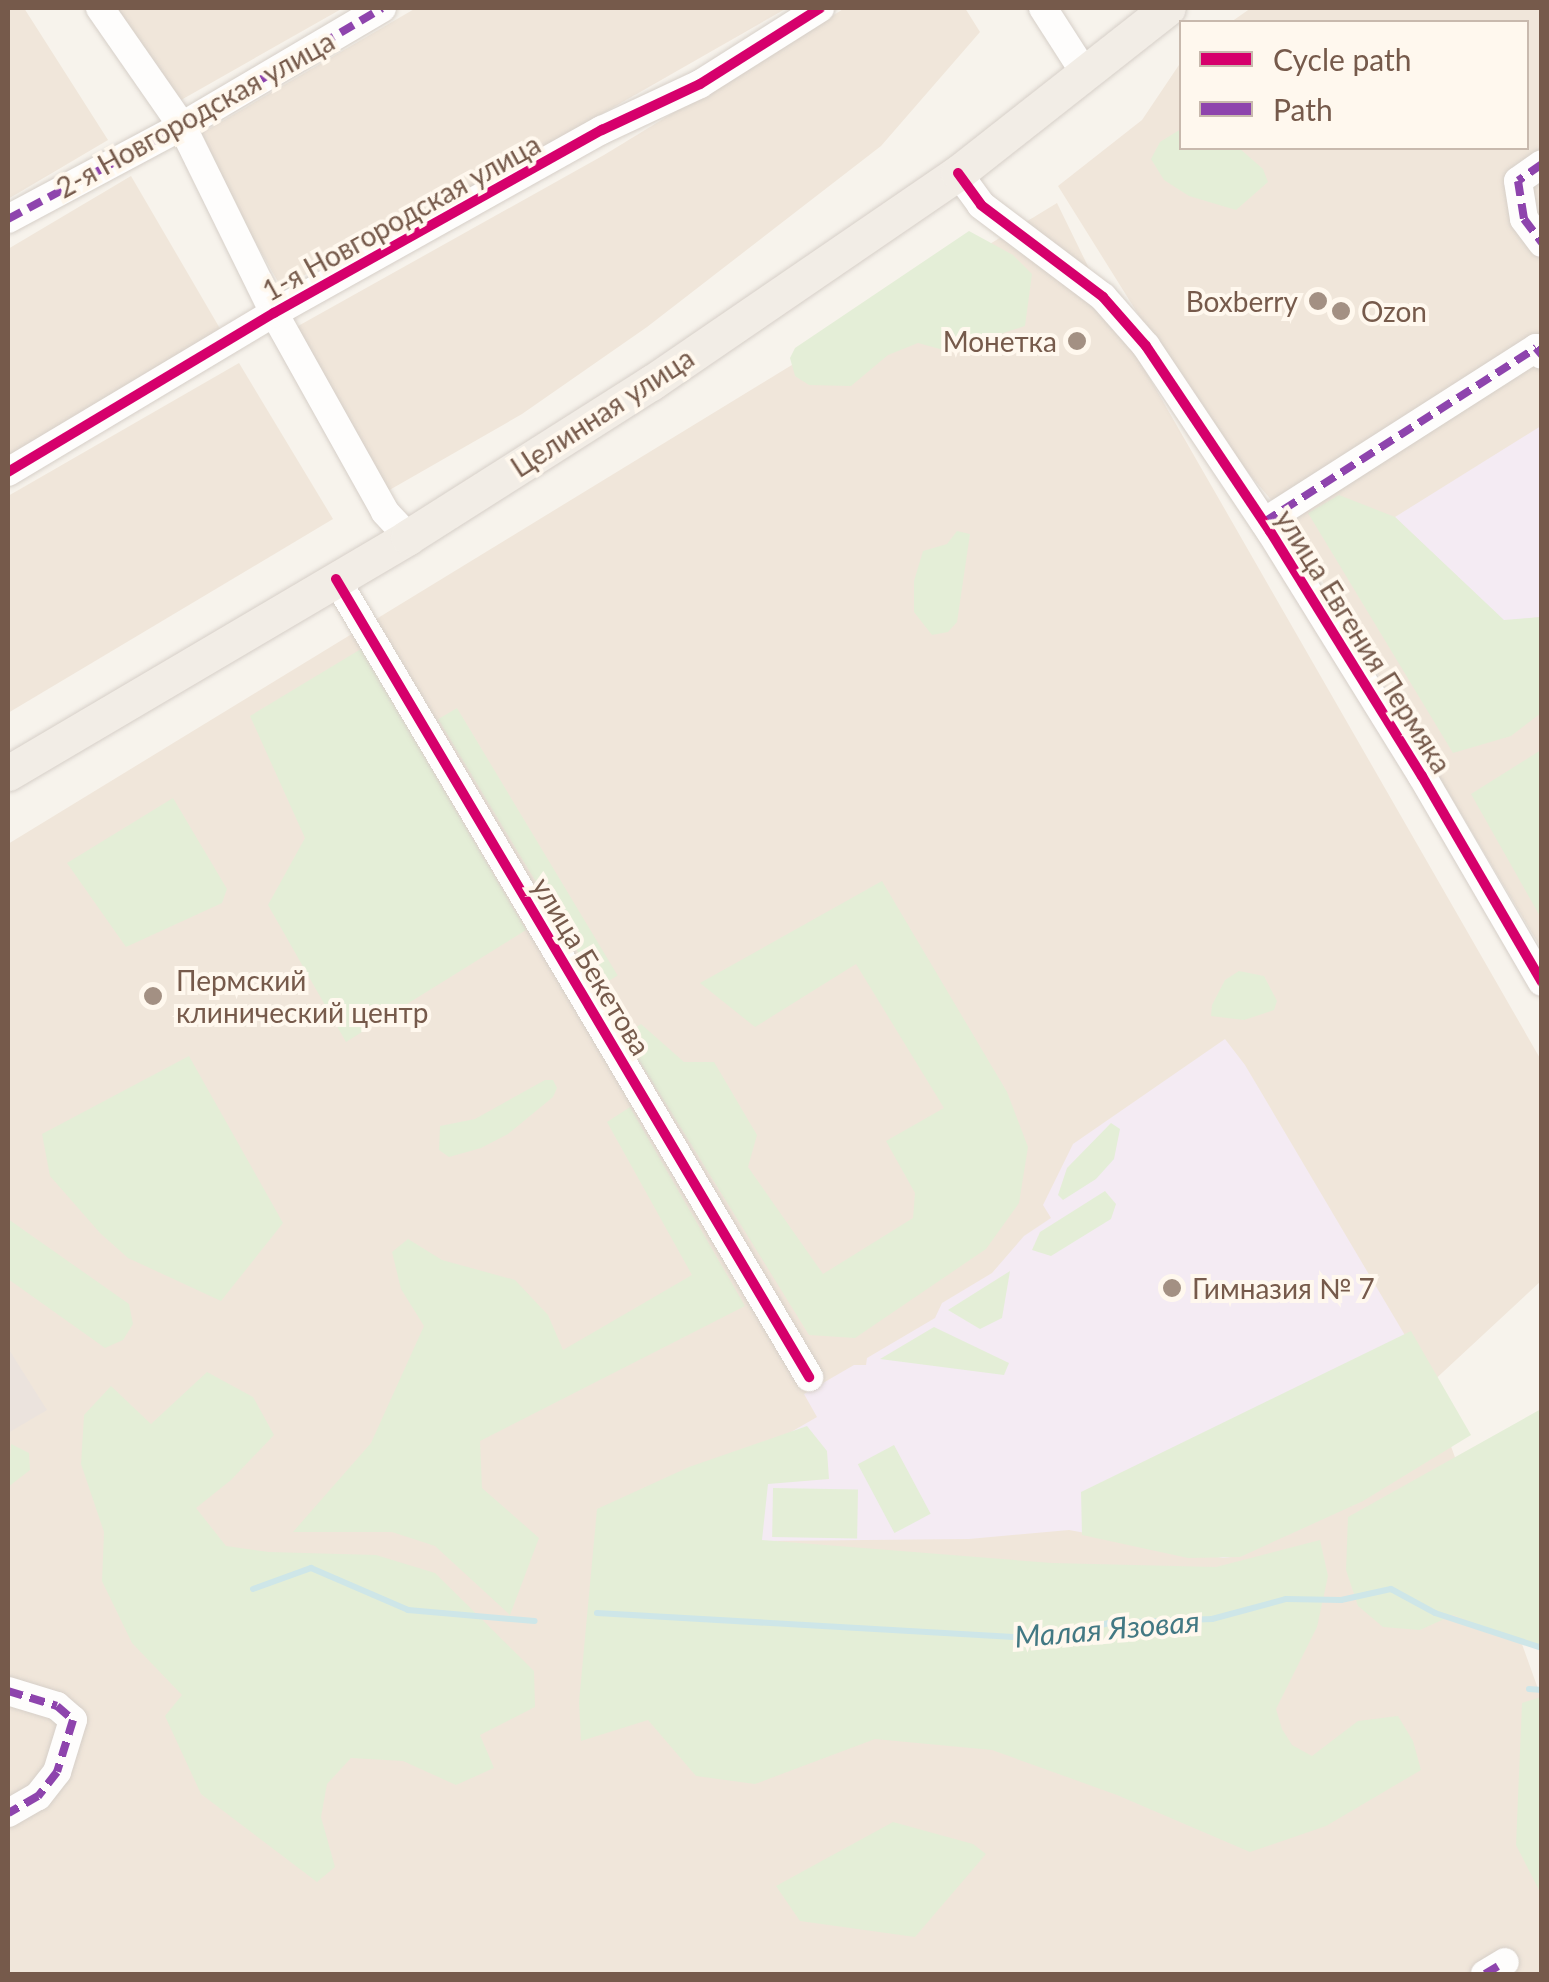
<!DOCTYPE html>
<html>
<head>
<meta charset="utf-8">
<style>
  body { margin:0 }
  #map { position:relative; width:1549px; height:1982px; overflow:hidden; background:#f7f3ec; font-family:Lato,sans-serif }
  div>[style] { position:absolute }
  .residential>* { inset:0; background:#f0e6da }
  .industrial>* { inset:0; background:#ebe3dd }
  .education>* { inset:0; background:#f4ebf3 }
  .green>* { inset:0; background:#e4eed7; transform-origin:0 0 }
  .stream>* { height:6px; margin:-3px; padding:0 3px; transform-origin:3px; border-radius:3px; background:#cee6e8 }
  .roads { filter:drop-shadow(0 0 2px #d6cfc8) drop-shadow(0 0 2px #d6cfc8) }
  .minor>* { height:28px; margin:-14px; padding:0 14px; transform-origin:14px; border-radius:14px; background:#fefdfc }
  .major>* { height:35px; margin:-17.5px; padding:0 17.5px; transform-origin:17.5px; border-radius:17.5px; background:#f2ede6 }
  .quiet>* { height:8px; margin-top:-4px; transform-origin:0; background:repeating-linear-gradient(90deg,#8e44ad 0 15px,transparent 0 23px) }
  .cycleway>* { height:10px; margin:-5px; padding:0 5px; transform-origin:5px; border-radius:5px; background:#d6006c }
  .dots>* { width:28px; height:28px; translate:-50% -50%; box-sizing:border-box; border:5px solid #fff8ee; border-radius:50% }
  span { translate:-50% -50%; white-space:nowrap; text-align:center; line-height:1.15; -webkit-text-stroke:8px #fff8ee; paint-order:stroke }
  .street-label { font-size:28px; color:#765a4b }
  .poi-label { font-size:28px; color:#765a4b }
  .right { translate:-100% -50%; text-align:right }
  .left { translate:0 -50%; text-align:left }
  .water-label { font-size:30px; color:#427883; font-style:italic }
  .frame { position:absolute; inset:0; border:10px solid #765a4b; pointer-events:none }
  .legend { position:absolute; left:1179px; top:20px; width:350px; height:130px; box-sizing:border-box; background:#fff8ee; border:2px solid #c8b9ad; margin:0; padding:12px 18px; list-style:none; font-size:30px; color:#765a4b }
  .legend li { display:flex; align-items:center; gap:20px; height:50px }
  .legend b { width:50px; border:2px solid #c8b9ad }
</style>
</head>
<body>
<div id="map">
  <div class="residential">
    <i style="clip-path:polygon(8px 8px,24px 8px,108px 140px,8px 199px)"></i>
    <i style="clip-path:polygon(114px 8px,343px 8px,174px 104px)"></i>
    <i style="clip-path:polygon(416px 8px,787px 8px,437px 208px,281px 287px,195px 137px)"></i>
    <i style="clip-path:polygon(845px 8px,965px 8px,980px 32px,881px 146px,647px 327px,522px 414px,386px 492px,291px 330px,604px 155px)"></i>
    <i style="clip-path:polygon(1251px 8px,1541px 8px,1541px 948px,1280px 510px,1208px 426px,1058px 186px,1142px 120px,1181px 62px,1182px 148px,1526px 148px,1526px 22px,1231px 22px)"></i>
    <i style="clip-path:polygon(131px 176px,222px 332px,8px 458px,8px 249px)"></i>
    <i style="clip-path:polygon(1057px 203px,1103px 297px,1541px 1060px,1541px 1281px,1429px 1385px,1541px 1697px,1541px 1974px,8px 1974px,8px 844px)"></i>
    <i style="clip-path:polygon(239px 363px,333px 519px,8px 713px,8px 496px)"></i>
  </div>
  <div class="industrial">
    <i style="clip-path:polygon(8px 1348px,47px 1410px,8px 1433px)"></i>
  </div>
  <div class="education">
    <i style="clip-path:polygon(1541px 426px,1541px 617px,1504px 621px,1395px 517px)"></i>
    <i style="clip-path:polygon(1225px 1039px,1245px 1065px,1464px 1435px,1240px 1556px,1223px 1558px,1069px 1530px,969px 1539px,754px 1541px,734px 1465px,817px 1417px,804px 1394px,854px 1365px,866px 1365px,867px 1358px,935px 1318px,942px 1303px,992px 1273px,1024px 1236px,1051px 1218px,1043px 1205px,1073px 1144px)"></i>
  </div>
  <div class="green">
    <i style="clip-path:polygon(1181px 129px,1182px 148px,1239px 148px,1263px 169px,1268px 182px,1236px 210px,1189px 196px,1164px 180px,1151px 159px,1160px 142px)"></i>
    <i style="clip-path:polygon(969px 231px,1013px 255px,1032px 274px,1025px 326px,947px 351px,918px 343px,888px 355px,851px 386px,809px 385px,795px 376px,790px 358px,795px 348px)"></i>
    <i style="clip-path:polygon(1339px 495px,1395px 517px,1504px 620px,1541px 617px,1541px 713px,1511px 736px,1453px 753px,1308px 513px)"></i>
    <i style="clip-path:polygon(957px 531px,970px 534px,957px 622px,948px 632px,932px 635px,914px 612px,914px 581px,923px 551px,947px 544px)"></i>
    <i style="clip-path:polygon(361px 649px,526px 930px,346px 1042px,268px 905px,305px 838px,250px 716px)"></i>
    <i style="left:457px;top:708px;width:312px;height:22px;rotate:59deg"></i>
    <i style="clip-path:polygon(1541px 750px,1541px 918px,1471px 794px)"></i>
    <i style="clip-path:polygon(173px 798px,227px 889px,222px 903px,126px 947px,67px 863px)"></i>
    <i style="clip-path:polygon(882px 881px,1007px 1092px,1028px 1147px,1019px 1203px,986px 1249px,855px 1338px,809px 1335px,624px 1036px,641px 1024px,684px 1062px,714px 1062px,757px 1135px,748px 1167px,823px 1274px,913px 1218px,915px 1193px,886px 1141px,944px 1108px,856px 964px,755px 1027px,700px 983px)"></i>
    <i style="clip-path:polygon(1239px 971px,1264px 976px,1277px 1001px,1274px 1010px,1244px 1020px,1211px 1016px,1212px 1005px,1225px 980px)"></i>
    <i style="clip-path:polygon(189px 1056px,283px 1223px,221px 1301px,128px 1258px,100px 1233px,50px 1176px,42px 1134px)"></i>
    <i style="clip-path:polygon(545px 1080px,553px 1080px,557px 1088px,553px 1097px,508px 1134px,481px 1148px,449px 1157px,439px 1150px,440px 1126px,475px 1119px)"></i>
    <i style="clip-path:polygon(630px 1107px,745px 1306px,480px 1441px,482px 1488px,539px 1538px,510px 1615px,435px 1546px,392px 1532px,293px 1532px,371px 1443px,424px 1326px,401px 1289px,392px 1252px,408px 1239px,442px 1260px,515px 1280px,548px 1315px,563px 1350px,692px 1275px,607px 1122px)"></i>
    <i style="clip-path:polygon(1111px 1123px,1120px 1129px,1114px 1159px,1096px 1179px,1063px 1200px,1058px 1195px,1067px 1168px)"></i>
    <i style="clip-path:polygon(1105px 1191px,1116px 1204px,1111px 1219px,1051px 1256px,1032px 1250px,1040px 1232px)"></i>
    <i style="clip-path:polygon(8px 1219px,129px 1304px,133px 1324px,123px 1340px,105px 1348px,8px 1279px)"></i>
    <i style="clip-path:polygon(1010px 1271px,1002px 1318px,980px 1329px,948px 1310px)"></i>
    <i style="clip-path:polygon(934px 1327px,1009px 1363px,1004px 1375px,880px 1359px)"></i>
    <i style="clip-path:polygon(1411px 1331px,1471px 1435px,1363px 1501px,1240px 1557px,1188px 1558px,1082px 1535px,1081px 1492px)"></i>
    <i style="clip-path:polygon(207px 1372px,253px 1397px,274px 1435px,231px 1480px,196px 1508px,226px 1546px,269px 1552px,376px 1555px,435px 1573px,534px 1671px,535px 1707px,480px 1735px,494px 1768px,456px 1785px,403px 1761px,351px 1758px,327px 1784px,321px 1817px,335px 1867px,317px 1882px,201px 1794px,165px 1716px,182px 1695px,132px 1643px,102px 1581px,104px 1532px,81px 1464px,84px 1415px,111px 1386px,151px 1424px)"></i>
    <i style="clip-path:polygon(1541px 1409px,1541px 1649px,1453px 1615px,1420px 1630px,1383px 1627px,1358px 1606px,1346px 1570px,1348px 1517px)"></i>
    <i style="clip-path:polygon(807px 1426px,827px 1451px,829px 1479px,768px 1484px,762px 1540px,1052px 1563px,1216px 1567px,1320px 1540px,1328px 1576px,1317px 1627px,1276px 1709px,1282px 1729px,1292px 1745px,1312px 1756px,1358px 1721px,1398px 1716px,1413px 1741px,1421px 1770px,1326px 1826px,1250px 1852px,1117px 1795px,992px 1750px,875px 1739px,755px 1784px,696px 1776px,648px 1720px,581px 1741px,579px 1702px,597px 1509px,689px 1467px)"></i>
    <i style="clip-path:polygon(11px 1444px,29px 1453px,30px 1470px,8px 1487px)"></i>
    <i style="left:894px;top:1445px;width:78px;height:41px;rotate:62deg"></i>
    <i style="left:773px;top:1488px;width:85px;height:49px;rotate:1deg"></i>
    <i style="clip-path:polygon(1541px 1697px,1542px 1697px,1541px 1894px,1516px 1845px,1522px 1703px)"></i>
    <i style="clip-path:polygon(893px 1822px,973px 1844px,986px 1854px,915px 1937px,800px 1921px,776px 1886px)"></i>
  </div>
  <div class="stream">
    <i style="left:253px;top:1589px;width:62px;rotate:-19.9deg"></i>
    <i style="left:311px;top:1568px;width:106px;rotate:23.4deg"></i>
    <i style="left:408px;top:1610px;width:127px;rotate:5deg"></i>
    <i style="left:597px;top:1613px;width:449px;rotate:3.3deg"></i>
    <i style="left:1045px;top:1639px;width:66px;rotate:-14deg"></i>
    <i style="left:1109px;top:1623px;width:103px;rotate:-2.2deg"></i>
    <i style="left:1212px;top:1619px;width:77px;rotate:-15.1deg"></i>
    <i style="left:1286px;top:1599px;width:55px;rotate:1deg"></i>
    <i style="left:1341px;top:1600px;width:51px;rotate:-12.4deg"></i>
    <i style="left:1391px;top:1589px;width:50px;rotate:28.6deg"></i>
    <i style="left:1435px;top:1613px;width:113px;rotate:18.1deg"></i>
    <i style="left:1529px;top:1689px;width:13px;rotate:4deg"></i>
  </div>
  <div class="roads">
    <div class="minor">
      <i style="left:100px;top:8px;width:144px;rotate:55.2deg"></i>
      <i style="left:182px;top:126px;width:208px;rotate:63.8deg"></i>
      <i style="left:274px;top:313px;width:228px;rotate:60.8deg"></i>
      <i style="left:385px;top:512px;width:34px;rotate:47deg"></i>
      <i style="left:1043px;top:8px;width:80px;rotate:57.3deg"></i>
      <i style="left:1542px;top:164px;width:29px;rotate:145deg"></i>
      <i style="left:1518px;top:181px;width:38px;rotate:81deg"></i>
      <i style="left:1524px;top:219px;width:30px;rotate:53deg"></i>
      <i style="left:958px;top:173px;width:39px;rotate:54deg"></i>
      <i style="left:981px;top:205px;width:153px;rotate:37deg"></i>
      <i style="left:1103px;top:297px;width:65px;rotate:48.7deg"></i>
      <i style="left:1146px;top:346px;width:223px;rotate:56.2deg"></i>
      <i style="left:1270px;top:531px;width:288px;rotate:58.2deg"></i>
      <i style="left:1422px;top:776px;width:238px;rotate:59.8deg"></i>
      <i style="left:8px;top:219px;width:197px;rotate:-28.1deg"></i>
      <i style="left:182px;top:126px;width:232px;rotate:-30.5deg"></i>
      <i style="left:8px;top:472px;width:310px;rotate:-30.9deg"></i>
      <i style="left:274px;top:313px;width:376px;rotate:-29.2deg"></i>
      <i style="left:602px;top:130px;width:108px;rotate:-25.1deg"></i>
      <i style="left:700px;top:84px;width:142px;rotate:-32.3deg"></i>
      <i style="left:1264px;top:522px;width:323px;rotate:-32.6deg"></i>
      <i style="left:1536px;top:348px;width:9px;rotate:49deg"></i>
      <i style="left:336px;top:579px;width:928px;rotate:59.34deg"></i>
      <i style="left:8px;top:1691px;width:51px;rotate:17deg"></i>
      <i style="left:57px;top:1706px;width:21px;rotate:41deg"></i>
      <i style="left:73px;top:1720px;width:54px;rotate:107.1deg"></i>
      <i style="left:57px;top:1772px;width:31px;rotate:128deg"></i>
      <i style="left:38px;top:1796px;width:34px;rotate:150deg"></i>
      <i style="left:1485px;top:1974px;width:23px;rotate:-31deg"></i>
    </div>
    <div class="major">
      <i style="left:8px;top:773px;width:464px;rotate:-30.5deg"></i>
      <i style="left:408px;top:537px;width:288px;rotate:-32.4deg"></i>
      <i style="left:651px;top:383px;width:372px;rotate:-34.4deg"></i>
      <i style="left:958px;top:173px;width:267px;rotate:-38.2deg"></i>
    </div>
  </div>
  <div class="quiet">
    <i style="left:1542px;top:164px;width:29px;rotate:145deg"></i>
    <i style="left:1518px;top:181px;width:38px;rotate:81deg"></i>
    <i style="left:1524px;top:219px;width:30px;rotate:53deg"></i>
    <i style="left:8px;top:219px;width:197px;rotate:-28.1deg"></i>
    <i style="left:182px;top:126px;width:232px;rotate:-30.5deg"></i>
    <i style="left:1264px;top:522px;width:323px;rotate:-32.6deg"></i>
    <i style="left:1536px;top:348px;width:9px;rotate:49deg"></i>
    <i style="left:8px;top:1691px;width:51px;rotate:17deg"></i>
    <i style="left:57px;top:1706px;width:21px;rotate:41deg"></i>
    <i style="left:73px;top:1720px;width:54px;rotate:107.1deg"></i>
    <i style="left:57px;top:1772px;width:31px;rotate:128deg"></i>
    <i style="left:38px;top:1796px;width:34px;rotate:150deg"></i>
    <i style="left:1485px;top:1974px;width:23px;rotate:-31deg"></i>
  </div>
  <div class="cycleway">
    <i style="left:958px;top:173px;width:39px;rotate:54deg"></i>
    <i style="left:981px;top:205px;width:153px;rotate:37deg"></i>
    <i style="left:1103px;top:297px;width:65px;rotate:48.7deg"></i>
    <i style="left:1146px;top:346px;width:223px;rotate:56.2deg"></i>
    <i style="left:1270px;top:531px;width:288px;rotate:58.2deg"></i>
    <i style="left:1422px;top:776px;width:238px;rotate:59.8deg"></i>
    <i style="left:8px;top:472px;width:310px;rotate:-30.9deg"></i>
    <i style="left:274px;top:313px;width:376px;rotate:-29.2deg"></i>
    <i style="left:602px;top:130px;width:108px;rotate:-25.1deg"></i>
    <i style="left:700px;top:84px;width:142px;rotate:-32.3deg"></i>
    <i style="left:336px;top:579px;width:928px;rotate:59.34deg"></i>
  </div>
  <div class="dots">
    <i style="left:1318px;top:301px;background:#a39083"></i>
    <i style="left:1341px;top:311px;background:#a39083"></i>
    <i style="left:1077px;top:341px;background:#a39083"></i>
    <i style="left:153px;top:996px;background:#a39083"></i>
    <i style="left:1172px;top:1288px;background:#a39083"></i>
  </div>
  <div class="street-label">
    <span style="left:195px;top:114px;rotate:-29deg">2-я Новгородская улица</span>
    <span style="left:401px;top:217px;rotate:-29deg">1-я Новгородская улица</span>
    <span style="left:602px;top:412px;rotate:-33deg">Целинная улица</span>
    <span style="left:1364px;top:641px;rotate:58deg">улица Евгения Пермяка</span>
    <span style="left:592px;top:966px;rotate:59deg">улица Бекетова</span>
  </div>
  <div class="poi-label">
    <span class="right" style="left:1298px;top:301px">Boxberry</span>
    <span class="left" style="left:1361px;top:311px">Ozon</span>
    <span class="right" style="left:1057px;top:341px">Монетка</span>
    <span class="left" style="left:176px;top:996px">Пермский<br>клинический центр</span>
    <span class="left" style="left:1192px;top:1288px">Гимназия № 7</span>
  </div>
  <div class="water-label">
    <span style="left:1107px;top:1628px;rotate:-5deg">Малая Язовая</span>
  </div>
  <div class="frame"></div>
  <ul class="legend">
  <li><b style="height:12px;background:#d6006c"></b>Cycle path</li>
  <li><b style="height:12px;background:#8e44ad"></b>Path</li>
  </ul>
</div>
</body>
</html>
